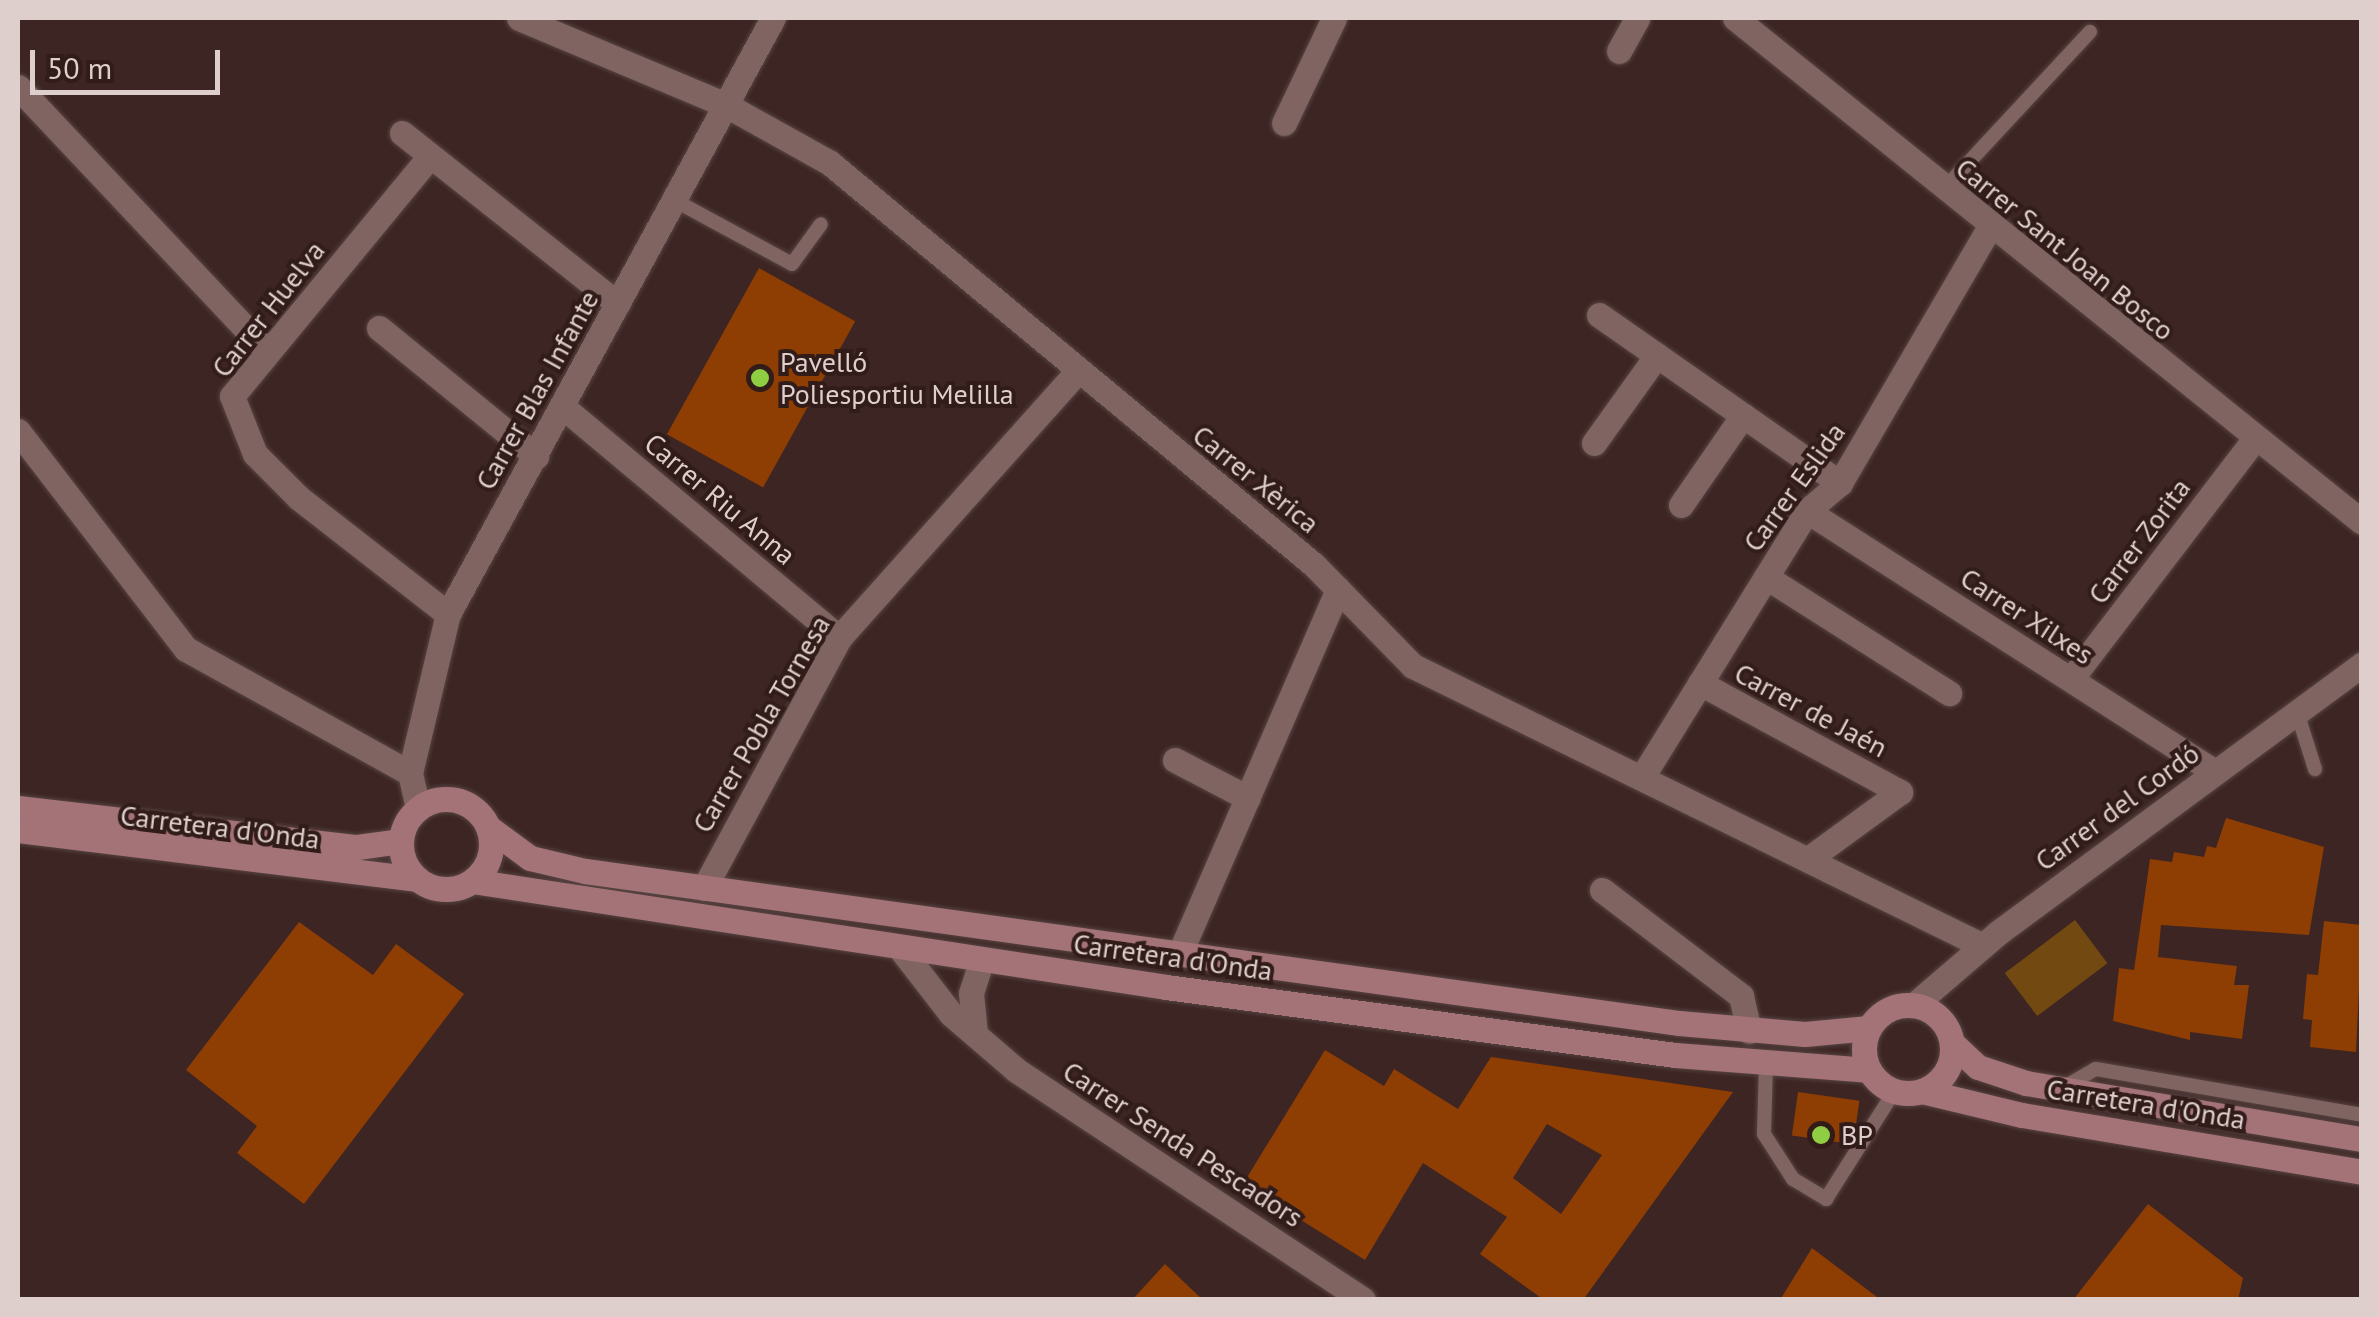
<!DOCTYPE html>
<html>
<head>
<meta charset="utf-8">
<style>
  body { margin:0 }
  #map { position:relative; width:2379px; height:1317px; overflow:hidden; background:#3c2523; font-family:"PT Sans",sans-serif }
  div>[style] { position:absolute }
  .green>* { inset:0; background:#724911; transform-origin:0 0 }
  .building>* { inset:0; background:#8e3d03; transform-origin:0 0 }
  .roads { filter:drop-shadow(0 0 2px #574442) drop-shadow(0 0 2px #574442) }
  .lane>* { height:14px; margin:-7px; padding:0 7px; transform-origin:7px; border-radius:7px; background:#7f6461 }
  .street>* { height:25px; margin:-12.5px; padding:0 12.5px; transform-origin:12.5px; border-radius:12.5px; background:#7f6461 }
  .secondary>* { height:25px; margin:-12.5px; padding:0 12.5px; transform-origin:12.5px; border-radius:12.5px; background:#a47378 }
  .secondary>.ring { margin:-12.5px; padding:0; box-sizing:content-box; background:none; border:25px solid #a47378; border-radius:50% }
  .dots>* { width:28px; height:28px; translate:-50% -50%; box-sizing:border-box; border:5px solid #311c19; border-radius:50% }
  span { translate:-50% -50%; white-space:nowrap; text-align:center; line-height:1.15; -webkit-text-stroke:8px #311c19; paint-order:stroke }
  .street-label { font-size:28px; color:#decfcd }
  .poi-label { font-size:28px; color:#decfcd }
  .left { translate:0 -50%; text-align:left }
  .frame { position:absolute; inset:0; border:20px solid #decfcd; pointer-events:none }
  .scale { position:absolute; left:30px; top:50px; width:190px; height:45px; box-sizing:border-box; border:5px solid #decfcd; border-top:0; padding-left:12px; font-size:30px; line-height:35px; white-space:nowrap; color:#decfcd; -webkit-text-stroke:8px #311c19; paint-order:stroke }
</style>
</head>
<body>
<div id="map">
  <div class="green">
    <i style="left:2075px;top:920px;width:54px;height:88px;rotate:53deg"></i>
  </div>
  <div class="building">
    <i style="left:759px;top:268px;width:110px;height:190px;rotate:29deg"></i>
    <i style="clip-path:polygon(2226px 818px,2324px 847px,2309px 935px,2161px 925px,2158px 957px,2237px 966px,2234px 985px,2249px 985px,2242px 1039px,2190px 1032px,2190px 1040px,2113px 1021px,2119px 968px,2134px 970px,2150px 859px,2172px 862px,2174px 852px,2204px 857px,2207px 846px,2216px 848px)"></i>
    <i style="clip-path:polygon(2324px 921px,2362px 925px,2356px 1052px,2310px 1047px,2312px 1020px,2303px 1019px,2307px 974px,2318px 975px)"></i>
    <i style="clip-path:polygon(299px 922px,373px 975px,396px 944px,464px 994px,304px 1204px,237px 1153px,257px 1126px,186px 1070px)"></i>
    <i style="clip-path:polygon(evenodd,1325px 1050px,1384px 1086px,1394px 1069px,1458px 1109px,1491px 1057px,1733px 1092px,1583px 1300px,1544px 1300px,1480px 1254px,1507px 1217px,1423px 1163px,1365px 1260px,1243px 1184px,1325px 1050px,1547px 1124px,1602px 1155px,1561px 1214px,1513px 1178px,1547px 1124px)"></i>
    <i style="left:1798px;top:1092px;width:62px;height:44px;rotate:8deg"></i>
    <i style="clip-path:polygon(2148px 1204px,2243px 1278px,2238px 1300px,2073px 1300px)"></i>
    <i style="clip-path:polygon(1812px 1248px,1881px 1300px,1780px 1300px)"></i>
    <i style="clip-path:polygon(1165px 1264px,1203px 1300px,1132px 1300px)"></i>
  </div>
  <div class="roads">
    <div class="lane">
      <i style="left:1943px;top:190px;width:216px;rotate:-47.1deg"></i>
      <i style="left:674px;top:200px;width:134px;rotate:28.5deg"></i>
      <i style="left:792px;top:264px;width:49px;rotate:-54.1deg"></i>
      <i style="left:2297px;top:712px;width:60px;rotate:72.5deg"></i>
      <i style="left:1766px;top:1065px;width:69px;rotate:91.7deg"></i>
      <i style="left:1764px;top:1134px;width:54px;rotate:57.2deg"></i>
      <i style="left:1793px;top:1179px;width:39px;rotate:31deg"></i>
      <i style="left:1826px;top:1199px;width:127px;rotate:-57.6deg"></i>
      <i style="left:2066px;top:1086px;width:34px;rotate:-30deg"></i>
      <i style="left:2096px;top:1069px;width:270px;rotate:9.8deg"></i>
    </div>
    <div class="street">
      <i style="left:519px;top:18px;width:225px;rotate:22.8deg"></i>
      <i style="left:726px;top:105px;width:119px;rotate:29.1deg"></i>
      <i style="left:830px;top:163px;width:629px;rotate:39.71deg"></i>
      <i style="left:1314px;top:565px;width:141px;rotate:45.6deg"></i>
      <i style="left:1413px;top:666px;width:633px;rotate:26.16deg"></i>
      <i style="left:1735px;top:18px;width:804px;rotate:38.79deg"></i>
      <i style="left:1619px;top:51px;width:38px;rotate:-61deg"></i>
      <i style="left:18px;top:87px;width:364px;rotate:46.7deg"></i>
      <i style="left:1284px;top:123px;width:116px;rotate:-64.5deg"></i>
      <i style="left:402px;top:133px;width:275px;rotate:38.4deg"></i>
      <i style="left:430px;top:156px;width:311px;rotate:129.5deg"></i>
      <i style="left:232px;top:396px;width:62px;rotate:68.4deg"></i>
      <i style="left:255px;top:454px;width:62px;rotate:45deg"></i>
      <i style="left:299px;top:498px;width:189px;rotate:37.9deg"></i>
      <i style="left:1599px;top:315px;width:294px;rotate:34.9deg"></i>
      <i style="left:379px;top:328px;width:203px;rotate:39.2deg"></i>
      <i style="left:563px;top:407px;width:360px;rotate:39.9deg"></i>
      <i style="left:18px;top:431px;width:275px;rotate:52.4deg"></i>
      <i style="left:186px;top:649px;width:256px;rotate:29deg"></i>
      <i style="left:1594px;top:443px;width:108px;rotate:-54.4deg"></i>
      <i style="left:1681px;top:505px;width:109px;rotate:-55.4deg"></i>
      <i style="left:1807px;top:511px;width:484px;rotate:32.6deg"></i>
      <i style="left:1766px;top:577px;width:217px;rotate:32.4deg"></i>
      <i style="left:2071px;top:679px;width:301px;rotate:-52.6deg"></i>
      <i style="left:1700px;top:683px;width:228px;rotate:28.6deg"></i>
      <i style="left:1900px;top:792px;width:114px;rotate:143.9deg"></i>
      <i style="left:1175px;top:760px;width:82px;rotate:27.5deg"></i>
      <i style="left:1642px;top:777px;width:313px;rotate:-58.2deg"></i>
      <i style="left:1807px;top:511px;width:43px;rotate:-40.3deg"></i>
      <i style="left:1840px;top:483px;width:295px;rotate:-59.7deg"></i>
      <i style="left:418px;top:808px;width:36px;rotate:-103deg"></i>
      <i style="left:410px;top:773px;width:163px;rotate:-76.6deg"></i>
      <i style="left:448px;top:614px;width:679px;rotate:-61.4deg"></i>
      <i style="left:704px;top:888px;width:284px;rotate:-61.6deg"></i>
      <i style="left:839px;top:638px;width:358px;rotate:-48.2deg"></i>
      <i style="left:1602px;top:890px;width:175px;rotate:37.3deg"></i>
      <i style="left:1741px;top:996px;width:36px;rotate:77deg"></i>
      <i style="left:900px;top:948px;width:83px;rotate:52.3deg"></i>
      <i style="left:951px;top:1014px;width:86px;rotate:40.7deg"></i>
      <i style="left:1016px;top:1070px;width:416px;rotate:33.5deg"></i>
      <i style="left:1179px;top:955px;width:399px;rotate:-66.5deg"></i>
      <i style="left:1914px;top:1005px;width:112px;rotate:-40.7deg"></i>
      <i style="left:1999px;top:932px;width:451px;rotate:-36.4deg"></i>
      <i style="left:975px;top:1033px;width:40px;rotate:-95.7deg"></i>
      <i style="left:971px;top:993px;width:35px;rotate:-72deg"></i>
    </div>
    <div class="secondary">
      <i class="ring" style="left:401px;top:799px;width:65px;height:65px"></i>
      <i style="left:18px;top:808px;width:341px;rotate:6.6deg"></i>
      <i style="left:357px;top:847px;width:43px;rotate:-7.9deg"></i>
      <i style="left:488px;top:827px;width:52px;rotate:36.4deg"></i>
      <i style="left:530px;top:858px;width:57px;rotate:13.3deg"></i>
      <i style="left:585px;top:871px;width:1105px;rotate:7.91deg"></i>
      <i style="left:1679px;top:1023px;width:126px;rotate:5deg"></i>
      <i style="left:1805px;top:1034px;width:64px;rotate:-5.4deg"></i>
      <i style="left:18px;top:830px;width:401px;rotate:7deg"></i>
      <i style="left:472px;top:881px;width:702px;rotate:8.68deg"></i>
      <i style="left:1166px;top:987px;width:514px;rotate:7.61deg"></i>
      <i style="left:1675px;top:1055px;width:194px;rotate:4.4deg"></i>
      <i class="ring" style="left:1864px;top:1005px;width:63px;height:63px"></i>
      <i style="left:1952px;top:1043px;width:35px;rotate:43deg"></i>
      <i style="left:1978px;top:1067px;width:51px;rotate:18.4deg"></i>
      <i style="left:2026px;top:1083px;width:341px;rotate:9.5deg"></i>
      <i style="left:1922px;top:1091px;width:103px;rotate:13.5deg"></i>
      <i style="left:2022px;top:1115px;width:345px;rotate:9.5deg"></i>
    </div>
  </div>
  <div class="dots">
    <i style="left:760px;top:378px;background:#8fcd42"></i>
    <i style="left:1821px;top:1135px;background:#8fcd42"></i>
  </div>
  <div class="street-label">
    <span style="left:2065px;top:249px;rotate:39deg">Carrer Sant Joan Bosco</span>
    <span style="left:268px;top:309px;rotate:-52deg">Carrer Huelva</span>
    <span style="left:537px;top:390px;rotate:-61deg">Carrer Blas Infante</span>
    <span style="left:1256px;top:479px;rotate:39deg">Carrer Xèrica</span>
    <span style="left:1794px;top:487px;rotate:-54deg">Carrer Eslida</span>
    <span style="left:720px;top:499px;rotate:40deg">Carrer Riu Anna</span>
    <span style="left:2139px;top:541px;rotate:-53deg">Carrer Zorita</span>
    <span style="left:2027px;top:616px;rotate:33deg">Carrer Xilxes</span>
    <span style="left:1811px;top:710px;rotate:28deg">Carrer de Jaén</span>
    <span style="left:761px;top:724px;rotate:-60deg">Carrer Pobla Tornesa</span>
    <span style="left:2117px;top:807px;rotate:-36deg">Carrer del Cordó</span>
    <span style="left:220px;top:827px;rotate:7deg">Carretera d'Onda</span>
    <span style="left:1173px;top:957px;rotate:8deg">Carretera d'Onda</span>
    <span style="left:2146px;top:1104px;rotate:9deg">Carretera d'Onda</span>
    <span style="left:1183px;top:1144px;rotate:33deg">Carrer Senda Pescadors</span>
  </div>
  <div class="poi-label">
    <span class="left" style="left:780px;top:378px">Pavelló<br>Poliesportiu Melilla</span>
    <span class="left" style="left:1841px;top:1135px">BP</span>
  </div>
  <div class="frame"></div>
  <div class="scale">50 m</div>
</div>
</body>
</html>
